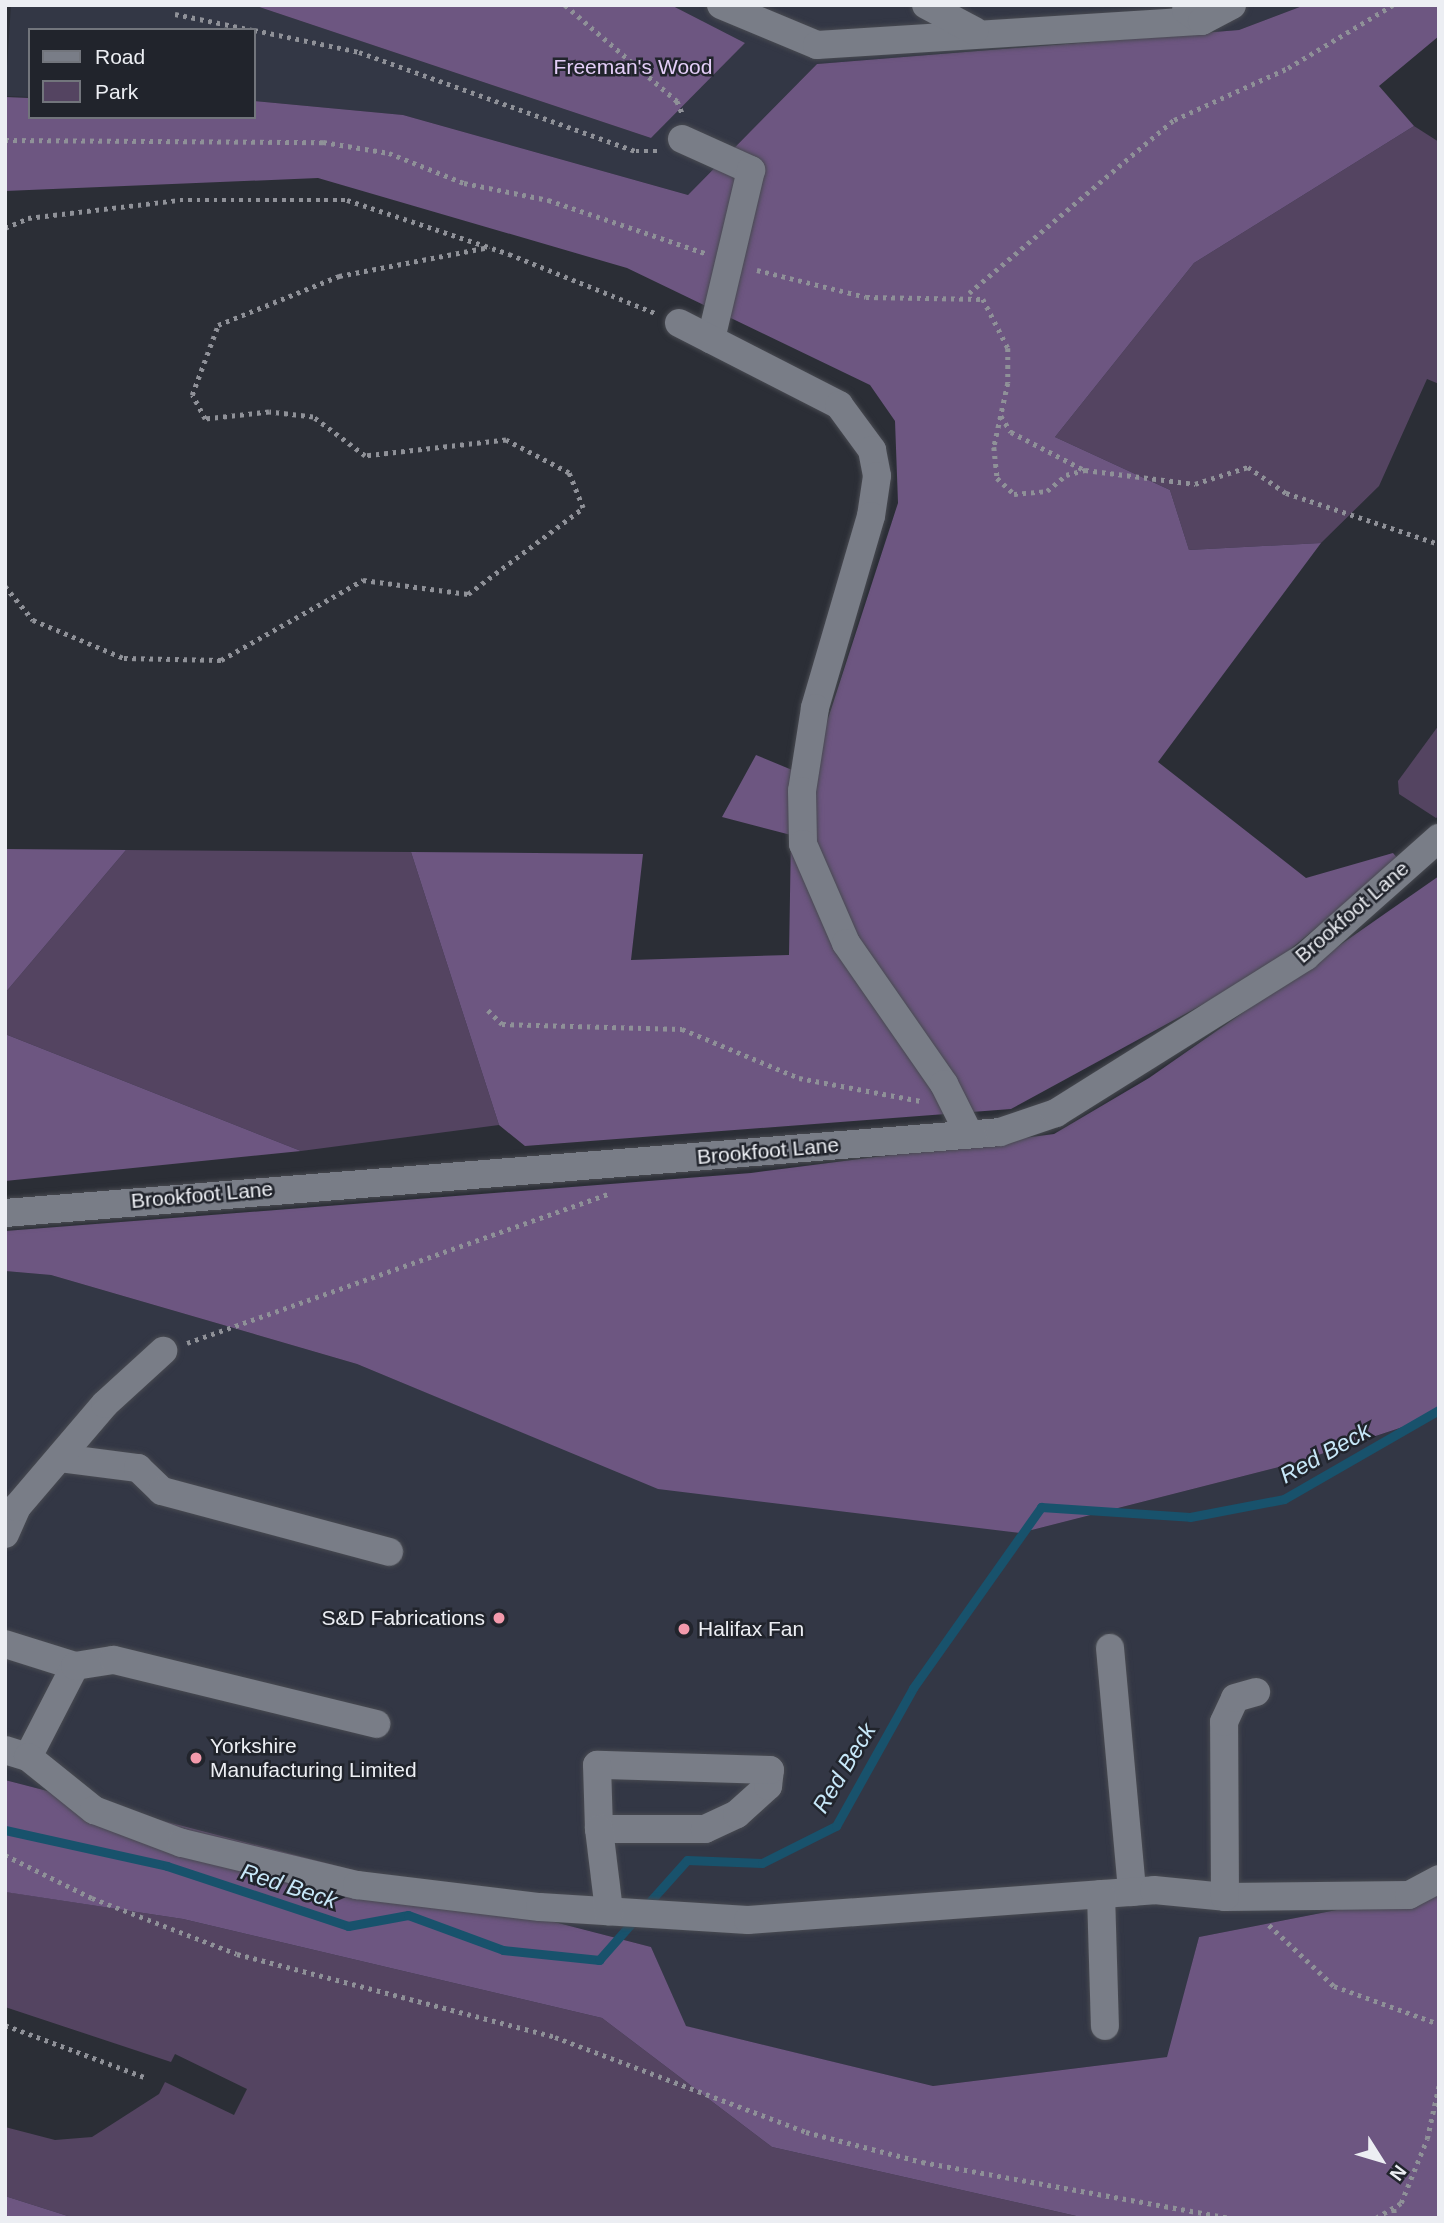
<!DOCTYPE html>
<html>
<head>
<meta charset="utf-8">
<style>
  body { margin:0 }
  #map { position:relative; width:1444px; height:2223px; overflow:hidden; background:#2b2e36; font-family:Arial,sans-serif }
  div>[style] { position:absolute }
  .built>* { inset:0; background:#333745 }
  .green>* { inset:0; background:#544461 }
  .forest>* { inset:0; background:#6d5681 }
  .stream>* { height:9px; margin:-4.5px; padding:0 4.5px; transform-origin:4.5px; border-radius:4.5px; background:#18526c }
  .path>* { height:4.5px; margin-top:-2.25px; transform-origin:0; background:repeating-linear-gradient(90deg,#8f9198 0 3.5px,transparent 0 8.5px) }
  .roads { filter:drop-shadow(0 0 2px #484a51) drop-shadow(0 0 2px #484a51) }
  .minor>* { height:28px; margin:-14px; padding:0 14px; transform-origin:14px; border-radius:14px; background:#797d87 }
  .dots>* { width:19px; height:19px; translate:-50% -50%; box-sizing:border-box; border:4px solid #21242c; border-radius:50% }
  span { translate:-50% -50%; white-space:nowrap; text-align:center; line-height:1.15; -webkit-text-stroke:5px #21242c; paint-order:stroke }
  .park-label { font-size:21px; color:#e4cef8 }
  .street-label { font-size:21px; color:#eceef3 }
  .poi-label { font-size:21px; color:#eceef3 }
  .right { translate:-100% -50%; text-align:right }
  .left { translate:0 -50%; text-align:left }
  .water-label { font-size:23px; color:#c7e7f8; font-style:italic }
  .frame { position:absolute; inset:0; border:7px solid #eceef3; pointer-events:none }
  .legend { position:absolute; left:28px; top:28px; width:228px; height:91px; box-sizing:border-box; background:#21242c; border:2px solid #72757c; margin:0; padding:9px 12px; list-style:none; font-size:21px; color:#eceef3 }
  .legend li { display:flex; align-items:center; gap:14px; height:35px }
  .legend b { width:35px; border:2px solid #72757c }
  .north { position:absolute; left:1346px; top:2125px; width:70px; height:70px; -webkit-text-stroke:5px #21242c; paint-order:stroke; rotate:127deg; font-size:19px; font-weight:700; line-height:28px; text-align:center; color:#eceef3 }
  .north::after { content:''; display:block; margin:auto; width:24px; height:32px; background:#eceef3; clip-path:polygon(50% 0,100% 100%,50% 72%,0 100%) }
</style>
</head>
<body>
<div id="map">
  <div class="built">
    <i style="clip-path:polygon(11px 5px,253px 5px,651px 138px,745px 43px,671px 5px,1305px 5px,1239px 30px,817px 64px,688px 195px,403px 115px,254px 101px,254px 30px,30px 30px,30px 97px,5px 96px)"></i>
    <i style="clip-path:polygon(5px 1271px,51px 1275px,357px 1364px,561px 1448px,1020px 1533px,1291px 1464px,1439px 1415px,1439px 1890px,1199px 1937px,1168px 2057px,933px 2086px,685px 2026px,651px 1947px,5px 1780px)"></i>
  </div>
  <div class="green">
    <i style="clip-path:polygon(1414px 126px,1439px 142px,1439px 384px,1427px 379px,1379px 486px,1321px 543px,1189px 550px,1170px 490px,1055px 437px,1194px 263px)"></i>
    <i style="clip-path:polygon(1439px 725px,1439px 816px,1436px 818px,1399px 794px,1398px 781px)"></i>
    <i style="clip-path:polygon(126px 850px,411px 852px,499px 1125px,301px 1151px,5px 1034px,5px 993px)"></i>
    <i style="clip-path:polygon(6px 1892px,183px 1919px,602px 2018px,772px 2147px,1085px 2218px,74px 2218px,5px 2196px,5px 2127px,55px 2140px,92px 2137px,159px 2094px,165px 2082px,234px 2115px,247px 2089px,175px 2054px,171px 2062px,5px 2007px)"></i>
  </div>
  <div class="forest">
    <i style="clip-path:polygon(253px 5px,671px 5px,745px 43px,651px 138px)"></i>
    <i style="clip-path:polygon(1305px 5px,1439px 5px,1439px 36px,1379px 86px,1414px 126px,1194px 263px,1055px 437px,1170px 490px,1189px 550px,1321px 543px,1158px 762px,1306px 878px,1393px 853px,1399px 860px,1264px 971px,1011px 1109px,525px 1146px,499px 1125px,411px 852px,643px 854px,631px 960px,789px 955px,791px 835px,722px 817px,756px 755px,809px 777px,898px 503px,895px 421px,870px 385px,627px 268px,318px 178px,5px 191px,5px 97px,30px 98px,30px 117px,254px 117px,254px 101px,403px 115px,688px 195px,817px 64px,1239px 30px)"></i>
    <i style="clip-path:polygon(5px 849px,126px 850px,5px 993px)"></i>
    <i style="clip-path:polygon(1439px 876px,1439px 1415px,1291px 1464px,1020px 1533px,658px 1489px,357px 1364px,51px 1275px,5px 1271px,5px 1231px,751px 1173px,1054px 1134px,1149px 1078px)"></i>
    <i style="clip-path:polygon(5px 1034px,301px 1151px,5px 1181px)"></i>
    <i style="clip-path:polygon(5px 1780px,651px 1947px,686px 2026px,933px 2086px,1167px 2057px,1199px 1937px,1439px 1890px,1439px 2218px,1085px 2218px,772px 2147px,602px 2018px,183px 1919px,5px 1892px)"></i>
    <i style="clip-path:polygon(5px 2196px,74px 2218px,5px 2218px)"></i>
  </div>
  <div class="stream">
    <i style="left:5px;top:1830px;width:166px;rotate:12.5deg"></i>
    <i style="left:167px;top:1866px;width:191px;rotate:18.3deg"></i>
    <i style="left:348px;top:1926px;width:61px;rotate:-10.4deg"></i>
    <i style="left:408px;top:1915px;width:101px;rotate:20.2deg"></i>
    <i style="left:503px;top:1950px;width:97px;rotate:5.9deg"></i>
    <i style="left:599px;top:1960px;width:56px;rotate:-48.6deg"></i>
    <i style="left:645px;top:1907px;width:63px;rotate:-48.2deg"></i>
    <i style="left:687px;top:1860px;width:75px;rotate:2.3deg"></i>
    <i style="left:762px;top:1863px;width:83px;rotate:-26.6deg"></i>
    <i style="left:836px;top:1826px;width:158px;rotate:-60.8deg"></i>
    <i style="left:913px;top:1688px;width:222px;rotate:-54.7deg"></i>
    <i style="left:1041px;top:1507px;width:149px;rotate:3.8deg"></i>
    <i style="left:1190px;top:1517px;width:96px;rotate:-10.8deg"></i>
    <i style="left:1284px;top:1499px;width:179px;rotate:-29.9deg"></i>
  </div>
  <div class="path">
    <i style="left:565px;top:5px;width:148px;rotate:40.6deg"></i>
    <i style="left:677px;top:101px;width:13px;rotate:67deg"></i>
    <i style="left:175px;top:14px;width:80px;rotate:11.6deg"></i>
    <i style="left:254px;top:30px;width:107px;rotate:11.8deg"></i>
    <i style="left:359px;top:52px;width:294px;rotate:19.7deg"></i>
    <i style="left:636px;top:151px;width:21px"></i>
    <i style="left:5px;top:140px;width:318px;rotate:0.4deg"></i>
    <i style="left:323px;top:142px;width:67px;rotate:9.5deg"></i>
    <i style="left:389px;top:153px;width:81px;rotate:21.8deg"></i>
    <i style="left:464px;top:183px;width:86px;rotate:11.4deg"></i>
    <i style="left:548px;top:200px;width:166px;rotate:18.7deg"></i>
    <i style="left:5px;top:228px;width:25px;rotate:-23deg"></i>
    <i style="left:28px;top:218px;width:153px;rotate:-6.8deg"></i>
    <i style="left:180px;top:200px;width:167px"></i>
    <i style="left:347px;top:200px;width:171px;rotate:18.4deg"></i>
    <i style="left:509px;top:254px;width:157px;rotate:22deg"></i>
    <i style="left:757px;top:270px;width:112px;rotate:13.9deg"></i>
    <i style="left:866px;top:297px;width:117px;rotate:1deg"></i>
    <i style="left:983px;top:299px;width:55px;rotate:63deg"></i>
    <i style="left:1008px;top:348px;width:35px;rotate:90deg"></i>
    <i style="left:1008px;top:383px;width:66px;rotate:102.3deg"></i>
    <i style="left:994px;top:447px;width:31px;rotate:84deg"></i>
    <i style="left:997px;top:478px;width:23px;rotate:43deg"></i>
    <i style="left:1014px;top:494px;width:33px;rotate:-5deg"></i>
    <i style="left:1047px;top:491px;width:25px;rotate:-40deg"></i>
    <i style="left:1066px;top:475px;width:20px;rotate:-15deg"></i>
    <i style="left:1085px;top:470px;width:111px;rotate:7.3deg"></i>
    <i style="left:1195px;top:484px;width:56px;rotate:-17.8deg"></i>
    <i style="left:1248px;top:467px;width:46px;rotate:34.4deg"></i>
    <i style="left:1286px;top:493px;width:161px;rotate:18.4deg"></i>
    <i style="left:969px;top:293px;width:268px;rotate:-40.2deg"></i>
    <i style="left:1174px;top:120px;width:125px;rotate:-24.5deg"></i>
    <i style="left:1288px;top:68px;width:122px;rotate:-31deg"></i>
    <i style="left:1001px;top:416px;width:19px;rotate:58deg"></i>
    <i style="left:1011px;top:432px;width:82px;rotate:27.5deg"></i>
    <i style="left:5px;top:586px;width:44px;rotate:50.5deg"></i>
    <i style="left:33px;top:620px;width:99px;rotate:22.7deg"></i>
    <i style="left:124px;top:658px;width:97px;rotate:1.2deg"></i>
    <i style="left:221px;top:660px;width:163px;rotate:-29.4deg"></i>
    <i style="left:363px;top:580px;width:106px;rotate:7.6deg"></i>
    <i style="left:468px;top:594px;width:144px;rotate:-36.8deg"></i>
    <i style="left:583px;top:508px;width:38px;rotate:-112deg"></i>
    <i style="left:569px;top:473px;width:71px;rotate:-152.4deg"></i>
    <i style="left:506px;top:440px;width:142px;rotate:173.5deg"></i>
    <i style="left:365px;top:456px;width:65px;rotate:-143.1deg"></i>
    <i style="left:313px;top:417px;width:44px;rotate:-173.5deg"></i>
    <i style="left:269px;top:412px;width:64px;rotate:173.8deg"></i>
    <i style="left:205px;top:419px;width:27px;rotate:-118deg"></i>
    <i style="left:192px;top:395px;width:75px;rotate:-69.6deg"></i>
    <i style="left:218px;top:325px;width:131px;rotate:-22deg"></i>
    <i style="left:339px;top:276px;width:153px;rotate:-10.9deg"></i>
    <i style="left:488px;top:1010px;width:20px;rotate:45deg"></i>
    <i style="left:502px;top:1024px;width:180px;rotate:1.6deg"></i>
    <i style="left:682px;top:1029px;width:127px;rotate:22.7deg"></i>
    <i style="left:799px;top:1078px;width:124px;rotate:10.7deg"></i>
    <i style="left:187px;top:1343px;width:446px;rotate:-19.5deg"></i>
    <i style="left:5px;top:1855px;width:97px;rotate:26.3deg"></i>
    <i style="left:92px;top:1898px;width:155px;rotate:21.1deg"></i>
    <i style="left:237px;top:1954px;width:329px;rotate:14.6deg"></i>
    <i style="left:555px;top:2037px;width:268px;rotate:20.7deg"></i>
    <i style="left:806px;top:2132px;width:120px;rotate:14.5deg"></i>
    <i style="left:922px;top:2162px;width:313px;rotate:10.3deg"></i>
    <i style="left:1269px;top:1925px;width:89px;rotate:43.2deg"></i>
    <i style="left:1334px;top:1986px;width:112px;rotate:19.9deg"></i>
    <i style="left:5px;top:2025px;width:152px;rotate:20.5deg"></i>
    <i style="left:1394px;top:2209px;width:9px;rotate:84deg"></i>
    <i style="left:1376px;top:2218px;width:29px;rotate:-31deg"></i>
    <i style="left:1401px;top:2203px;width:69px;rotate:-67.9deg"></i>
    <i style="left:1427px;top:2139px;width:55px;rotate:-77.5deg"></i>
  </div>
  <div class="roads">
    <div class="minor">
      <i style="left:721px;top:5px;width:104px;rotate:22.6deg"></i>
      <i style="left:817px;top:45px;width:386px;rotate:-3.6deg"></i>
      <i style="left:926px;top:5px;width:55px;rotate:28deg"></i>
      <i style="left:1186px;top:10px;width:19px;rotate:35deg"></i>
      <i style="left:1202px;top:21px;width:34px;rotate:-28deg"></i>
      <i style="left:682px;top:139px;width:76px;rotate:24.2deg"></i>
      <i style="left:751px;top:170px;width:174px;rotate:103.3deg"></i>
      <i style="left:679px;top:323px;width:180px;rotate:27.1deg"></i>
      <i style="left:839px;top:405px;width:56px;rotate:53.7deg"></i>
      <i style="left:872px;top:450px;width:26px;rotate:79deg"></i>
      <i style="left:877px;top:476px;width:40px;rotate:98.5deg"></i>
      <i style="left:871px;top:516px;width:200px;rotate:106.3deg"></i>
      <i style="left:815px;top:708px;width:84px;rotate:98.9deg"></i>
      <i style="left:802px;top:791px;width:53px;rotate:88.9deg"></i>
      <i style="left:803px;top:844px;width:108px;rotate:66.5deg"></i>
      <i style="left:846px;top:943px;width:172px;rotate:55.2deg"></i>
      <i style="left:944px;top:1084px;width:56px;rotate:63.4deg"></i>
      <i style="left:5px;top:1213px;width:998px;rotate:-4.65deg"></i>
      <i style="left:1000px;top:1132px;width:59px;rotate:-18.7deg"></i>
      <i style="left:1056px;top:1113px;width:295px;rotate:-32.1deg"></i>
      <i style="left:1306px;top:956px;width:178px;rotate:-41.6deg"></i>
      <i style="left:60px;top:1458px;width:79px;rotate:7.3deg"></i>
      <i style="left:138px;top:1468px;width:33px;rotate:44deg"></i>
      <i style="left:162px;top:1491px;width:235px;rotate:15deg"></i>
      <i style="left:5px;top:1534px;width:30px;rotate:-66deg"></i>
      <i style="left:17px;top:1507px;width:135px;rotate:-49.5deg"></i>
      <i style="left:105px;top:1404px;width:79px;rotate:-42.4deg"></i>
      <i style="left:5px;top:1644px;width:73px;rotate:17.4deg"></i>
      <i style="left:1110px;top:1648px;width:245px;rotate:84.8deg"></i>
      <i style="left:5px;top:1750px;width:24px;rotate:17deg"></i>
      <i style="left:28px;top:1757px;width:102px;rotate:-62.7deg"></i>
      <i style="left:75px;top:1666px;width:39px;rotate:-9deg"></i>
      <i style="left:114px;top:1660px;width:270px;rotate:13.7deg"></i>
      <i style="left:28px;top:1757px;width:85px;rotate:38.8deg"></i>
      <i style="left:94px;top:1810px;width:94px;rotate:20.6deg"></i>
      <i style="left:182px;top:1843px;width:180px;rotate:13.5deg"></i>
      <i style="left:357px;top:1885px;width:184px;rotate:6.9deg"></i>
      <i style="left:540px;top:1907px;width:208px;rotate:3.6deg"></i>
      <i style="left:748px;top:1920px;width:407px;rotate:-4.2deg"></i>
      <i style="left:1154px;top:1890px;width:71px;rotate:5.6deg"></i>
      <i style="left:1225px;top:1897px;width:184px;rotate:-0.6deg"></i>
      <i style="left:1409px;top:1895px;width:34px;rotate:-28deg"></i>
      <i style="left:599px;top:1829px;width:106px"></i>
      <i style="left:705px;top:1829px;width:35px;rotate:-25deg"></i>
      <i style="left:737px;top:1814px;width:42px;rotate:-42.1deg"></i>
      <i style="left:768px;top:1786px;width:16px;rotate:-83deg"></i>
      <i style="left:770px;top:1770px;width:173px;rotate:-178.3deg"></i>
      <i style="left:597px;top:1765px;width:64px;rotate:88.2deg"></i>
      <i style="left:599px;top:1829px;width:83px;rotate:83deg"></i>
      <i style="left:1101px;top:1894px;width:132px;rotate:88.3deg"></i>
      <i style="left:1225px;top:1897px;width:175px;rotate:-90.3deg"></i>
      <i style="left:1224px;top:1722px;width:26px;rotate:-65deg"></i>
      <i style="left:1235px;top:1698px;width:22px;rotate:-16deg"></i>
    </div>
  </div>
  <div class="dots">
    <i style="left:499px;top:1618px;background:#f39aac"></i>
    <i style="left:684px;top:1629px;background:#f39aac"></i>
    <i style="left:196px;top:1758px;background:#f39aac"></i>
  </div>
  <div class="park-label">
    <span style="left:633px;top:67px">Freeman's Wood</span>
  </div>
  <div class="street-label">
    <span style="left:1352px;top:912px;rotate:-41deg">Brookfoot Lane</span>
    <span style="left:768px;top:1151px;rotate:-5deg">Brookfoot Lane</span>
    <span style="left:202px;top:1195px;rotate:-5deg">Brookfoot Lane</span>
  </div>
  <div class="poi-label">
    <span class="right" style="left:485px;top:1618px">S&amp;D Fabrications</span>
    <span class="left" style="left:698px;top:1629px">Halifax Fan</span>
    <span class="left" style="left:210px;top:1758px">Yorkshire<br>Manufacturing Limited</span>
  </div>
  <div class="water-label">
    <span style="left:1325px;top:1453px;rotate:-29deg">Red Beck</span>
    <span style="left:844px;top:1768px;rotate:-59deg">Red Beck</span>
    <span style="left:289px;top:1886px;rotate:18deg">Red Beck</span>
  </div>
  <div class="frame"></div>
  <ul class="legend">
  <li><b style="height:9px;background:#797d87"></b>Road</li>
  <li><b style="height:19px;background:#544461"></b>Park</li>
  </ul>
  <div class="north">N</div>
</div>
</body>
</html>
